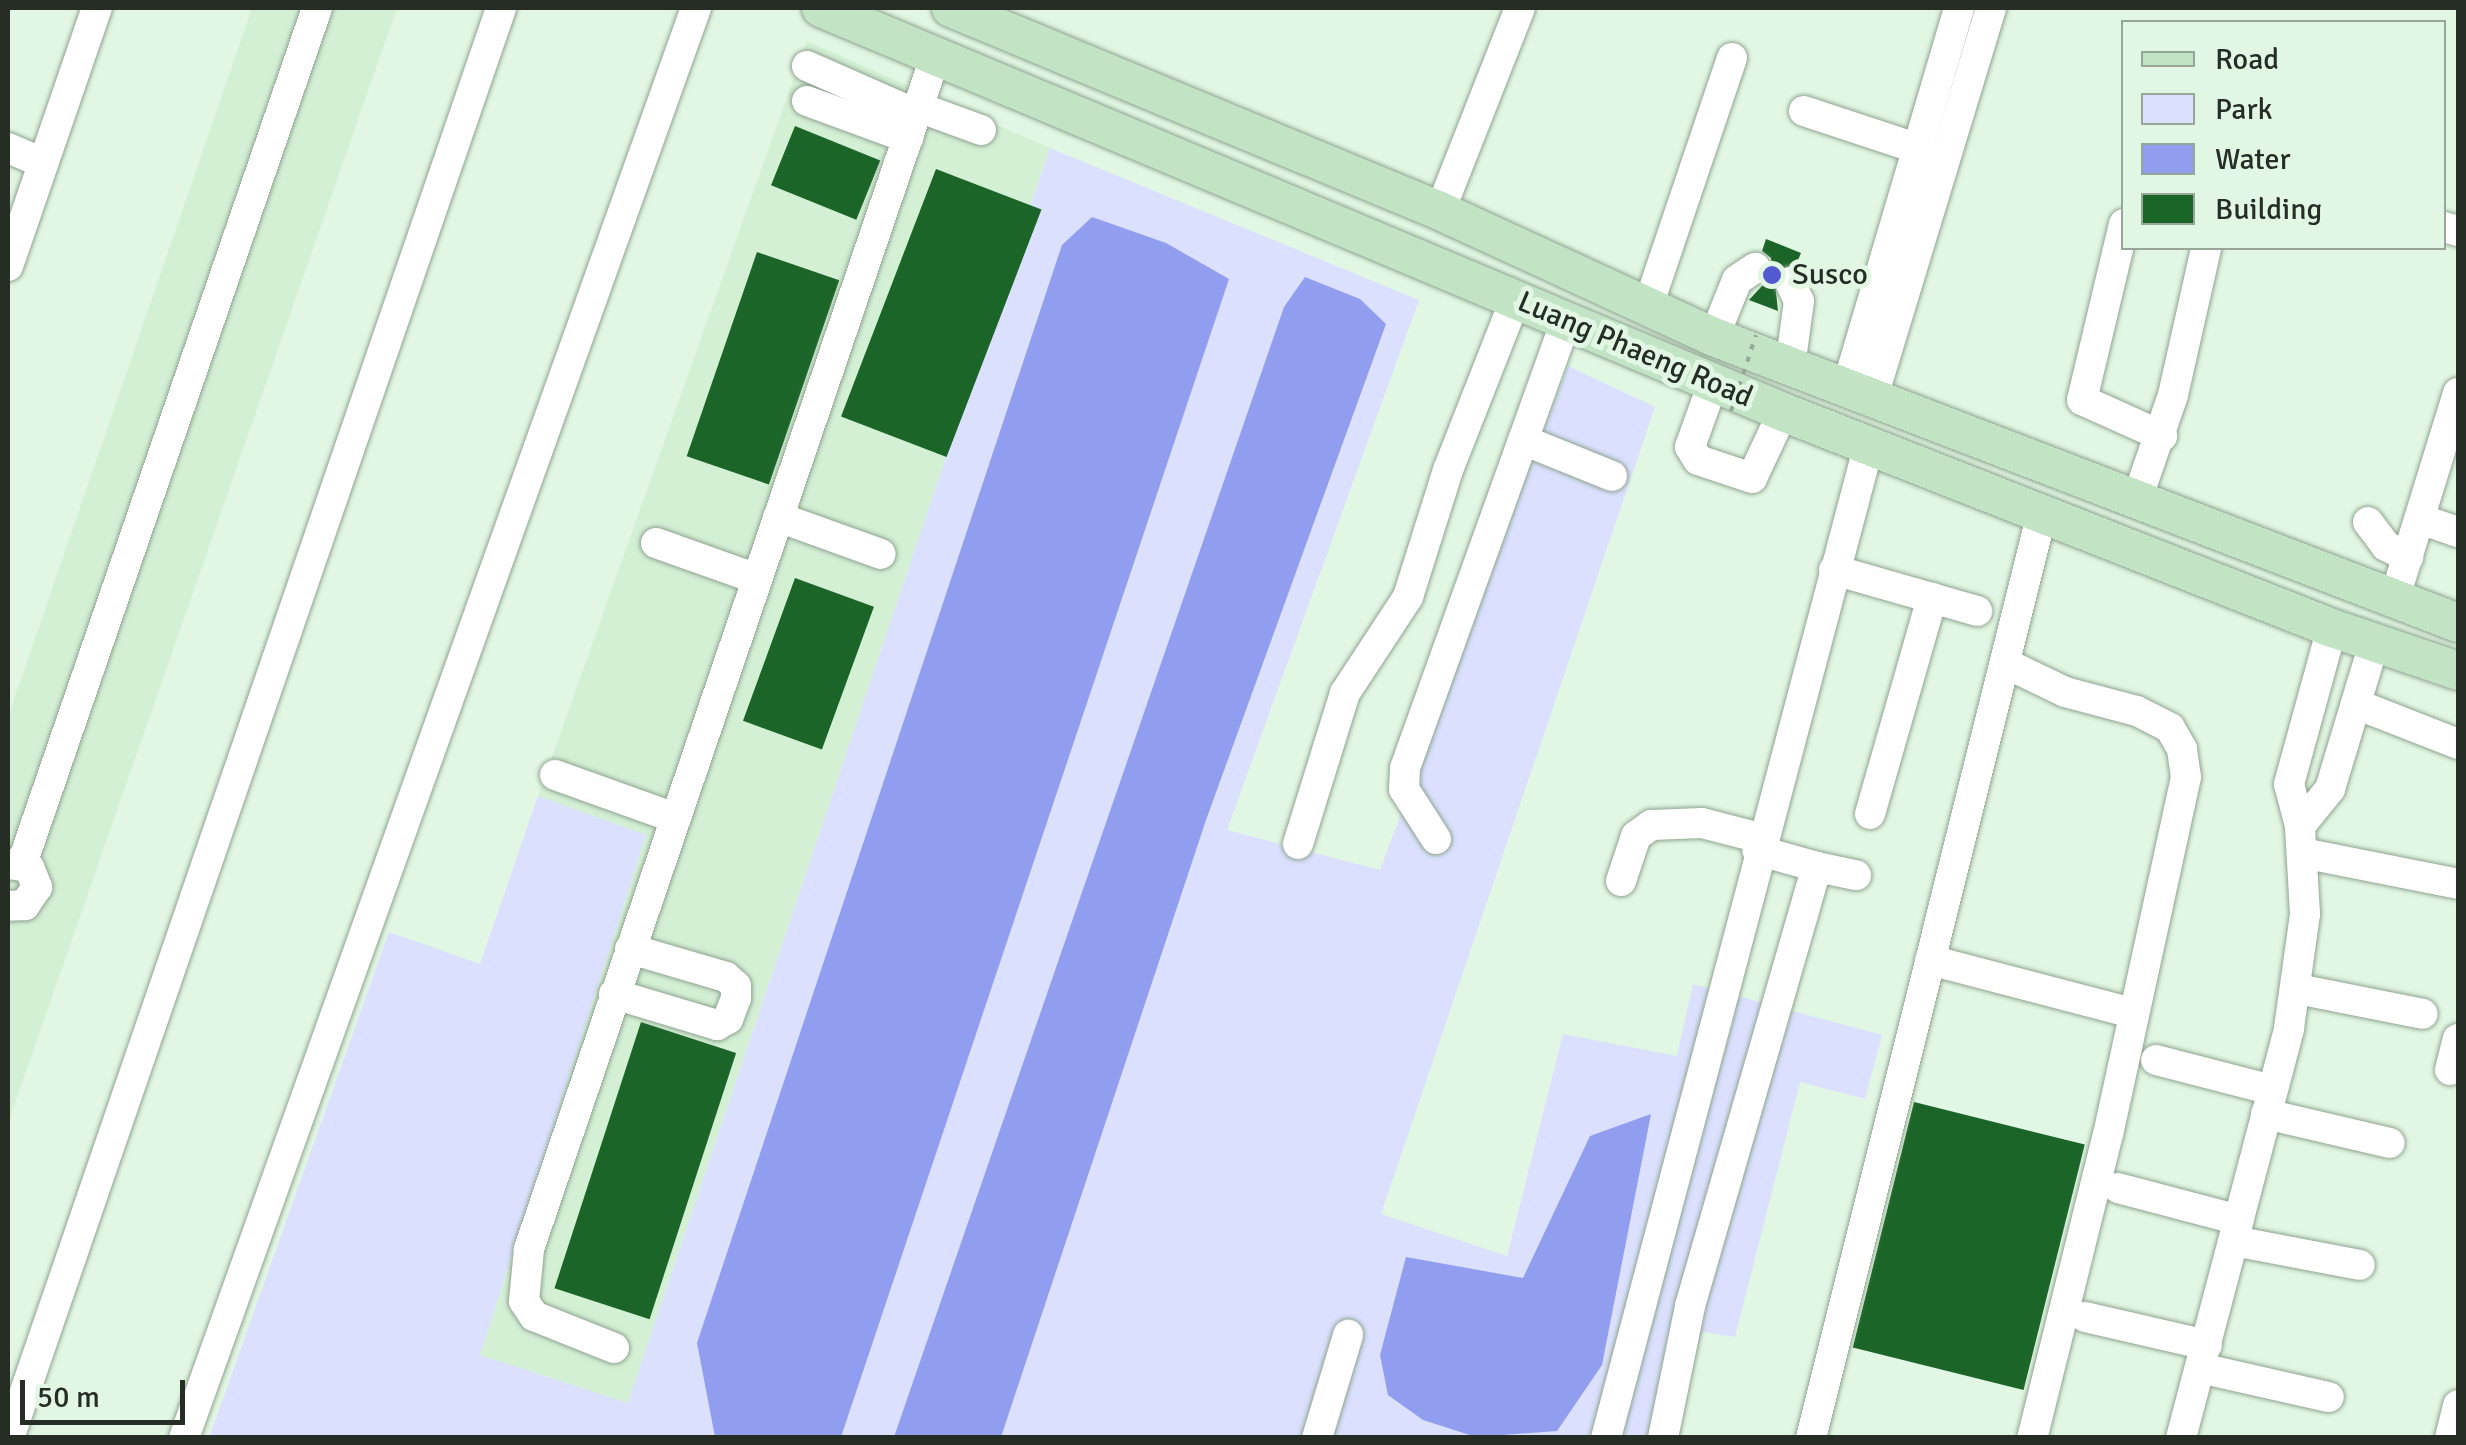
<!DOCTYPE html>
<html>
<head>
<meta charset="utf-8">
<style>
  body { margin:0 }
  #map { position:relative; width:2466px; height:1445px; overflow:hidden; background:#e2f7e3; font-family:Signika,sans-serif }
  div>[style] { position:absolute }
  .built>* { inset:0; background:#d3efd4 }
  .green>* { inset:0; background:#dae0fe }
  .water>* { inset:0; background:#919eef }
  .building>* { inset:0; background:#1c6529; transform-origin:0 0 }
  .roads { filter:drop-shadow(0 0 2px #8fa390) drop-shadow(0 0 2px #8fa390) }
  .minor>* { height:30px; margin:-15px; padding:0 15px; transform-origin:15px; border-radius:15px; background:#fff }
  .major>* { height:38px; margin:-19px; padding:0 19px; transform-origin:19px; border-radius:19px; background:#c2e3c4 }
  .path-bridge>* { height:4px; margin-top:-2px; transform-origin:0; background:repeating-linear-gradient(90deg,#96a697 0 5px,transparent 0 13px) }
  .dots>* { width:28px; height:28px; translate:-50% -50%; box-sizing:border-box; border:5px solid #e2f7e3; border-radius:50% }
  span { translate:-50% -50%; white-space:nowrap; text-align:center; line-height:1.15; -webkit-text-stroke:10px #e2f7e3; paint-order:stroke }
  .poi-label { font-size:30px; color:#252d25 }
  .left { translate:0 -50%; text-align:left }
  .street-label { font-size:30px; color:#252d25 }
  .frame { position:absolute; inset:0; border:10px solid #252d25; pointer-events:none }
  .legend { position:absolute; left:2121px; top:20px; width:325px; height:230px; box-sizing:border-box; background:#e2f7e3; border:2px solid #96a697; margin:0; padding:12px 18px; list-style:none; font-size:30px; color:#252d25 }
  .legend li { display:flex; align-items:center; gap:20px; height:50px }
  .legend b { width:50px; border:2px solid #96a697 }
  .scale { position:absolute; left:20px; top:1380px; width:165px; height:45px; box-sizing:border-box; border:5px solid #252d25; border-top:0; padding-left:12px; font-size:30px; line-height:35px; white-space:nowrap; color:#252d25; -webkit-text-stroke:8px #e2f7e3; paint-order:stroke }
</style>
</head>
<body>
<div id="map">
  <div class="built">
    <i style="clip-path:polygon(252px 8px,397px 8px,8px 1123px,8px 717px)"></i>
    <i style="clip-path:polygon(807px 41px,1050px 148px,628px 1403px,480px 1355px,646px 836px,538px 796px)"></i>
  </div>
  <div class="green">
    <i style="clip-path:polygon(1050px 148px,1419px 300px,1227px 830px,1380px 870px,1568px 366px,1655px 407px,1381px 1214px,1507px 1256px,1563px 1034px,1677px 1056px,1693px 984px,1882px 1035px,1865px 1099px,1800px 1082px,1735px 1337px,1703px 1332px,1663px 1437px,209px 1438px,389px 932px,480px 964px,538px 796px,646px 835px,480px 1355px,628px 1403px)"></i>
  </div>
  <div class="water">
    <i style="clip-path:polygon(1092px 217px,1166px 243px,1229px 279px,841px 1437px,715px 1437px,697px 1343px,1062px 245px)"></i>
    <i style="clip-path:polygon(1305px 277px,1360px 299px,1386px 324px,1206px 820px,1001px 1437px,894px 1437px,1284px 307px)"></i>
    <i style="clip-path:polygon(1651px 1114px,1602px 1365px,1557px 1431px,1476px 1437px,1423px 1420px,1388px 1395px,1380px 1355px,1406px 1257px,1523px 1278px,1590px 1136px)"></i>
  </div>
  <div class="building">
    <i style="left:795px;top:126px;width:92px;height:64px;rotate:22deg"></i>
    <i style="left:936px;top:169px;width:113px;height:265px;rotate:21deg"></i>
    <i style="clip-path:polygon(1766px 239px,1801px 253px,1796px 265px,1774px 272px,1778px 311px,1749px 300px,1772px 275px,1771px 258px,1762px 251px)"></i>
    <i style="left:757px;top:252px;width:87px;height:216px;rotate:19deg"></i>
    <i style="left:795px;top:578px;width:84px;height:152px;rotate:20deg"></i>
    <i style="left:641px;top:1022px;width:100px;height:280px;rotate:18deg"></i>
    <i style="left:1914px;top:1102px;width:176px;height:253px;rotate:14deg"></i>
  </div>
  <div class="roads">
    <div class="minor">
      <i style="left:807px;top:66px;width:119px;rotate:23.8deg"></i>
      <i style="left:807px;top:101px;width:108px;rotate:20.1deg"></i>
      <i style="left:918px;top:107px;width:67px;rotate:20.1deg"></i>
      <i style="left:1804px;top:111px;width:121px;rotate:18.3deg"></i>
      <i style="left:8px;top:148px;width:38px;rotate:23deg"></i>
      <i style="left:1440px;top:211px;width:218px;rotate:-68.5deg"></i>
      <i style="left:2124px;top:224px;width:181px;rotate:103.4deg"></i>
      <i style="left:2082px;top:400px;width:88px;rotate:24.2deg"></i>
      <i style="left:2444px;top:227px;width:15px;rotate:16deg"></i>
      <i style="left:8px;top:266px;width:273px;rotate:-71deg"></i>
      <i style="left:1790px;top:282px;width:21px;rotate:65deg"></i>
      <i style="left:1799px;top:301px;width:67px;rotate:97.8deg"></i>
      <i style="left:1647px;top:309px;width:265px;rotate:-71.3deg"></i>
      <i style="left:1714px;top:337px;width:61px;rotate:-68deg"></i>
      <i style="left:1737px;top:280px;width:22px;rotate:-34deg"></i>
      <i style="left:1713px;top:383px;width:68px;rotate:109.8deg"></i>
      <i style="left:1690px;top:447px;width:15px;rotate:58deg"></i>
      <i style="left:1698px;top:460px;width:57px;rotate:18.4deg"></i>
      <i style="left:1752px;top:478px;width:73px;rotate:-64.8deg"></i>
      <i style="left:1846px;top:390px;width:398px;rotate:-73.5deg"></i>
      <i style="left:1872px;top:400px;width:410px;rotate:-73.1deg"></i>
      <i style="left:1523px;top:440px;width:96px;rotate:22deg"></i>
      <i style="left:2136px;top:502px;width:113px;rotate:-70.9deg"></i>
      <i style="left:2173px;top:395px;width:151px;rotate:-77.3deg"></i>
      <i style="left:778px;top:517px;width:109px;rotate:19.8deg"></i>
      <i style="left:2420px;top:519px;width:40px;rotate:18.9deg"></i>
      <i style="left:2368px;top:522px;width:30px;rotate:53deg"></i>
      <i style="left:2386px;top:546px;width:25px;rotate:27deg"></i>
      <i style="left:656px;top:543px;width:107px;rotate:19.6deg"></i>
      <i style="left:1834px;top:570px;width:149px;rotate:16deg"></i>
      <i style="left:2394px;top:600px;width:217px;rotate:-72.8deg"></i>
      <i style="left:2007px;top:664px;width:64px;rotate:25.8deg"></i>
      <i style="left:2065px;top:692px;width:74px;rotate:14.8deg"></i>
      <i style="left:2137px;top:711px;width:37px;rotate:27deg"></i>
      <i style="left:2170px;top:728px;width:24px;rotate:60deg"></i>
      <i style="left:2182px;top:749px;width:28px;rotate:82deg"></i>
      <i style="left:2186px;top:777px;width:365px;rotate:102.3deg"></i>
      <i style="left:2108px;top:1134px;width:313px;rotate:104deg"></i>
      <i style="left:2356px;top:704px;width:110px;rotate:21.4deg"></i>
      <i style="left:555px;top:775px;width:127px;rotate:19.7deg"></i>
      <i style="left:1870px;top:814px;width:225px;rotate:-74deg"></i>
      <i style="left:2300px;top:826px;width:48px;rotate:-51deg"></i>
      <i style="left:2330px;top:789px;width:152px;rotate:-73.2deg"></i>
      <i style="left:1436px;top:839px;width:59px;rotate:-122.6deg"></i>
      <i style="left:1404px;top:789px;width:21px;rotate:-87deg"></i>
      <i style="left:1405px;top:768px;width:474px;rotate:-70.2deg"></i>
      <i style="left:1298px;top:844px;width:158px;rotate:-72.7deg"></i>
      <i style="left:1345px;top:693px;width:115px;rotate:-56.7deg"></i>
      <i style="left:1408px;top:597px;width:133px;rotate:-72.5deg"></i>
      <i style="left:1448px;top:470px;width:183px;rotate:-68.5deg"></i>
      <i style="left:2302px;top:853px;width:159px;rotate:11.2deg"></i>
      <i style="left:8px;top:864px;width:21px;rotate:8deg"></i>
      <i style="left:29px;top:867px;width:22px;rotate:68deg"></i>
      <i style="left:37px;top:887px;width:22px;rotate:124deg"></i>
      <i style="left:25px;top:905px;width:17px;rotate:177deg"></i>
      <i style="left:22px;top:864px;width:905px;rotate:-70.98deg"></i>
      <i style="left:1817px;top:867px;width:40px;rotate:12deg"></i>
      <i style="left:1621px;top:881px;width:47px;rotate:-71.6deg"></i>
      <i style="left:1636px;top:836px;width:19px;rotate:-36deg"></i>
      <i style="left:1651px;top:825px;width:51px;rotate:-2.2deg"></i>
      <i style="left:1702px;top:823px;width:60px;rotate:14.5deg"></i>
      <i style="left:1930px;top:960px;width:209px;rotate:14.7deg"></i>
      <i style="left:2297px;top:989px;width:128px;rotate:11.2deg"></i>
      <i style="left:614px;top:994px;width:108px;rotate:16.8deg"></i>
      <i style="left:717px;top:1025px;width:13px;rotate:-29deg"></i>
      <i style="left:728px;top:1019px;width:22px;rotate:-69deg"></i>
      <i style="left:736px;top:998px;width:12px;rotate:-90deg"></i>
      <i style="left:736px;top:986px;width:13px;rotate:-138deg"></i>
      <i style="left:726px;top:977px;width:100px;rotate:-163.7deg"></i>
      <i style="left:2156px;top:1060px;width:120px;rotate:14.5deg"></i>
      <i style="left:2450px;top:1070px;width:32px;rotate:-76deg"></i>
      <i style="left:2266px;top:1114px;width:127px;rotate:13.2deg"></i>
      <i style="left:2118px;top:1188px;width:125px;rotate:14.8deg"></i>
      <i style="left:2234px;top:1241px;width:128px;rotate:10.8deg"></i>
      <i style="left:2085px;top:1317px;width:125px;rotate:12.9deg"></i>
      <i style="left:614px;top:1348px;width:86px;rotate:-158.2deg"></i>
      <i style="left:534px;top:1316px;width:18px;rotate:-124deg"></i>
      <i style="left:524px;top:1301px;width:52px;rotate:-84.5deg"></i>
      <i style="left:529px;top:1249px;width:1261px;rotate:-71.18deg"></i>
      <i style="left:2200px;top:1368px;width:132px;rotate:12.7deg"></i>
      <i style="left:9px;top:1438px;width:1512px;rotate:-71.01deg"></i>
      <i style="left:184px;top:1438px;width:1519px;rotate:-70.3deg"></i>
      <i style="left:1317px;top:1438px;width:108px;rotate:-73.2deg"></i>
      <i style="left:1606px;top:1438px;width:1027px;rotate:-75.17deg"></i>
      <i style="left:1663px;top:1438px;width:135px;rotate:-78.4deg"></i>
      <i style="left:1690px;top:1306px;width:457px;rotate:-73.9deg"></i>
      <i style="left:1817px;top:867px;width:62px;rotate:-164.2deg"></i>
      <i style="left:1811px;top:1438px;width:949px;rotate:-75.98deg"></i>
      <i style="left:2181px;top:1438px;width:424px;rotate:-75.2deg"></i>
      <i style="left:2289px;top:1028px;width:115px;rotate:-82deg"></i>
      <i style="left:2305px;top:914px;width:88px;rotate:-93.3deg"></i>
      <i style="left:2300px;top:826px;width:43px;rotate:-104.7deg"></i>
      <i style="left:2289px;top:784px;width:162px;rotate:-74.6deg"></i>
      <i style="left:2450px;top:1438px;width:34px;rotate:-76deg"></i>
    </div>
    <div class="major">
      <i style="left:821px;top:8px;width:1043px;rotate:22.78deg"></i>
      <i style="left:1783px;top:412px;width:590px;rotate:21.48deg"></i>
      <i style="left:2332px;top:628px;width:133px;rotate:18.8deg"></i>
      <i style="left:951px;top:8px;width:529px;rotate:22.54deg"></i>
      <i style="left:1440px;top:211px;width:302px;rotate:24.7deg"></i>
      <i style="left:1714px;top:337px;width:797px;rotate:21.03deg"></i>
    </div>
  </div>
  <div class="path-bridge">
    <i style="left:1731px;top:411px;width:80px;rotate:-71.8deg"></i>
  </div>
  <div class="dots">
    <i style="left:1772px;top:275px;background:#535ad0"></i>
  </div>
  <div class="poi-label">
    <span class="left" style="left:1792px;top:275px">Susco</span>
  </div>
  <div class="street-label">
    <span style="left:1635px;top:350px;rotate:23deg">Luang Phaeng Road</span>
  </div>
  <div class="frame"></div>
  <ul class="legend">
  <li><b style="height:12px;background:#c2e3c4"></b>Road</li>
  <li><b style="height:28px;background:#dae0fe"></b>Park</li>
  <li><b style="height:28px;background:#919eef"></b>Water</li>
  <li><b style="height:28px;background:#1c6529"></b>Building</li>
  </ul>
  <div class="scale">50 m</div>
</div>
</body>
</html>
